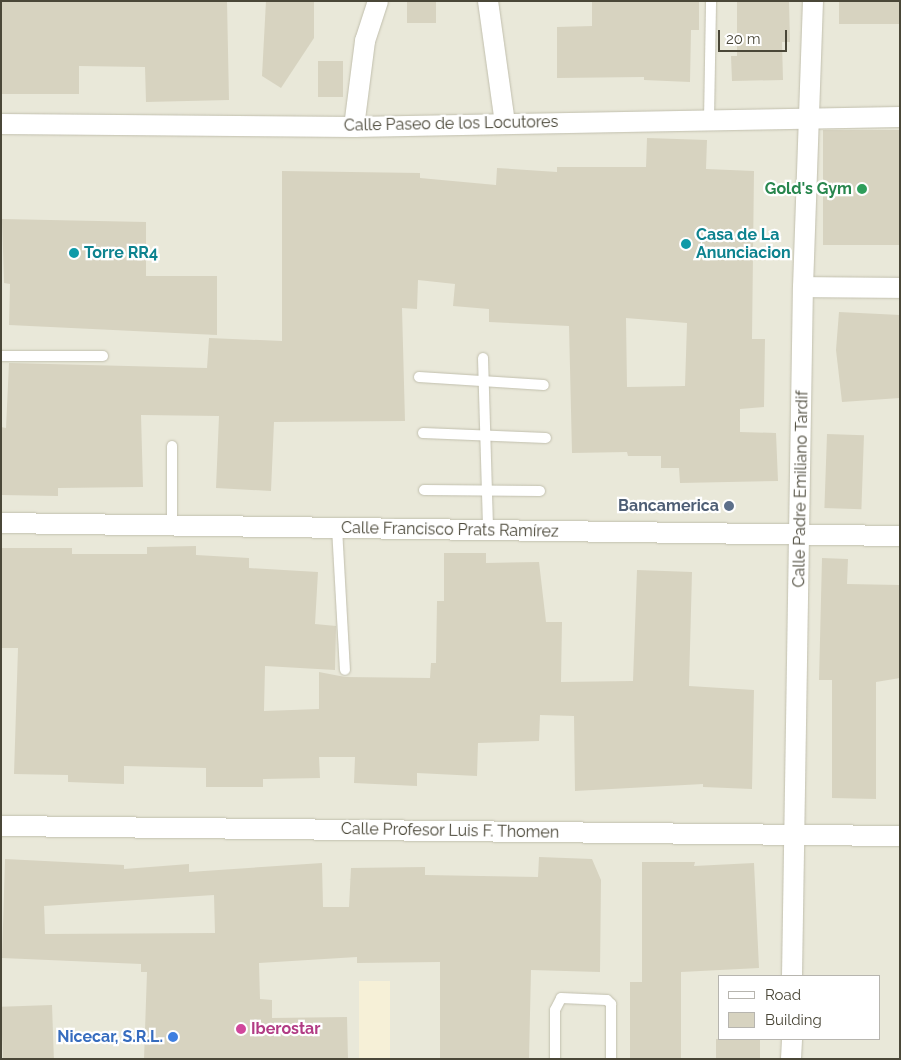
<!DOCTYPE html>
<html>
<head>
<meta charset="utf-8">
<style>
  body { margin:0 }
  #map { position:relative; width:901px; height:1060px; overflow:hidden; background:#f5f4eb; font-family:Raleway,sans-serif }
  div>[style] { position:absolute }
  .residential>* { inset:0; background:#e9e8d9 }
  .commercial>* { inset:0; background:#f6f0d7; transform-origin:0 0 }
  .building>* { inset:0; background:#d7d3c0; transform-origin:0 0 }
  .roads { filter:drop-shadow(0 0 1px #c1bfad) drop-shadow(0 0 1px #c1bfad) }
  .lane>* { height:10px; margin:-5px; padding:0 5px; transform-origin:5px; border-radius:5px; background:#fff }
  .street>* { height:20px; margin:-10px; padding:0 10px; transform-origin:10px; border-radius:10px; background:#fff }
  .dots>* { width:14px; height:14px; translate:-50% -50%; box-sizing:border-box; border:2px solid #fff; border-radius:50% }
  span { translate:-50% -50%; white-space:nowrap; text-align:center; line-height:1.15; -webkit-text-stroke:4.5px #fff; paint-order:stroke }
  .street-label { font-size:16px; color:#4a4738 }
  .leisure-label { font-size:16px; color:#27864d; font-weight:700 }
  .right { translate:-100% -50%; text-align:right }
  .culture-label { font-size:16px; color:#0d838f; font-weight:700 }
  .left { translate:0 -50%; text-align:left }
  .service-label { font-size:16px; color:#4e5e75; font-weight:700 }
  .hotel-label { font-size:16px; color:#b23c85; font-weight:700 }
  .shop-label { font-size:16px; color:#366cbe; font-weight:700 }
  .frame { position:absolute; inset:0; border:2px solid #4a4738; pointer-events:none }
  .legend { position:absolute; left:718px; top:975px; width:162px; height:65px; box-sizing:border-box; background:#fff; border:1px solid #b7b5af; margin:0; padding:6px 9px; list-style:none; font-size:15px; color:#4a4738 }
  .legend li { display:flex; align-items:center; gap:10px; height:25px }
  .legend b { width:25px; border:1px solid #b7b5af }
  .scale { position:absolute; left:718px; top:30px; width:69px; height:22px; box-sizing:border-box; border:2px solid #4a4738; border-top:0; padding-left:6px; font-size:15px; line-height:18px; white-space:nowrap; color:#4a4738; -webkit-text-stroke:4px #fff; paint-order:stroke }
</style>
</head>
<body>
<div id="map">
  <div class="residential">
    <i style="clip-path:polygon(evenodd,1px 1px,900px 1px,900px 1059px,1px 1059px,1px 1px,720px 976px,880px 976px,880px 1039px,720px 1039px,720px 976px)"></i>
  </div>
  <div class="commercial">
    <i style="left:359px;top:981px;width:31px;height:78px"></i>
  </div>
  <div class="building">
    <i style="clip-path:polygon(1px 1px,227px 1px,229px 100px,146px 102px,145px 67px,79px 66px,79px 94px,1px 94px)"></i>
    <i style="clip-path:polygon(266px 1px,314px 1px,314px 38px,281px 88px,262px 76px)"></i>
    <i style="left:407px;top:1px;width:29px;height:22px"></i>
    <i style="clip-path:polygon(662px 1px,699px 1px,699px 30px,691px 30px,690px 82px,644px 80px,644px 77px,557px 78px,557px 27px,592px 26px,592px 2px)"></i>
    <i style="clip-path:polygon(737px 1px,789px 1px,790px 42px,782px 42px,783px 80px,732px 81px,731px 56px,737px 56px)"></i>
    <i style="left:839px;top:1px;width:61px;height:23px"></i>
    <i style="left:318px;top:61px;width:25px;height:36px"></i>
    <i style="left:900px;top:130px;width:115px;height:77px;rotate:90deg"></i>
    <i style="clip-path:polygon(evenodd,647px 138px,707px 140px,706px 169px,754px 171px,752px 339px,765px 339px,764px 407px,740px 409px,740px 432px,776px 433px,778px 481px,680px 483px,679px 468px,661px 468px,661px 456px,628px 456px,627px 452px,572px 453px,569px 326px,489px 322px,489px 309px,453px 306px,455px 284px,418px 280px,417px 309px,402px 308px,405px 421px,274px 422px,271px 491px,216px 488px,219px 416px,141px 415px,143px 487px,58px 488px,58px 496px,1px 495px,1px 427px,6px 428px,9px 363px,207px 368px,209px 338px,282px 341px,282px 171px,420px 173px,420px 178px,496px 185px,497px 168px,557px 172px,557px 167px,646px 167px,647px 138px,626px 318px,687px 323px,685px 386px,627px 387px,626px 318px)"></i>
    <i style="clip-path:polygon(2px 219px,146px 222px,146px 276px,217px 276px,217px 335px,9px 325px,10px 284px,4px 283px)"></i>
    <i style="clip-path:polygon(839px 312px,900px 315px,900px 398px,842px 402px,836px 350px)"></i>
    <i style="left:827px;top:434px;width:37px;height:74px;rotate:2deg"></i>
    <i style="clip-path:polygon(196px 546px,196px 555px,249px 558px,249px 568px,318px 572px,315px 624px,336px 626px,335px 670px,265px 666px,264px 711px,319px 709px,319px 672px,345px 677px,430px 678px,431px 663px,436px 663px,437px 601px,444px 601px,444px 553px,486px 553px,486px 563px,539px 562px,546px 622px,562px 622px,561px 682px,633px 681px,637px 570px,692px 572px,689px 686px,754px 690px,752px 789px,703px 787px,703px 784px,575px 791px,574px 716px,540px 715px,539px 741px,478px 743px,477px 776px,417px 773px,417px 786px,354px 783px,355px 757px,319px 757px,320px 778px,263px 779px,263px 787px,206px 787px,206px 768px,124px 766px,124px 784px,68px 782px,68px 775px,14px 774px,18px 648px,1px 648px,1px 548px,72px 548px,72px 554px,147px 554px,147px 547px)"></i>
    <i style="clip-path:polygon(822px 558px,848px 559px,847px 584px,900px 585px,900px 678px,876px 682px,876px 799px,832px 798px,832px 680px,819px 680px)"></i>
    <i style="clip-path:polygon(evenodd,539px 857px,592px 859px,601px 880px,600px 972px,531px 970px,529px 1059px,440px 1059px,440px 962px,357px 963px,357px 957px,259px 963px,260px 999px,272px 1000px,272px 1018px,347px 1017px,348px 1059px,144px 1059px,147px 972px,141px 972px,141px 964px,2px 958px,5px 859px,124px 865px,124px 869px,189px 864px,189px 872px,322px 863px,323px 907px,349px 907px,351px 868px,425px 867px,425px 875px,538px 877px,539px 857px,214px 895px,215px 933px,45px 934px,44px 906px,214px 895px)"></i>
    <i style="clip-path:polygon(642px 862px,695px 862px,694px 866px,754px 863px,759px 968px,681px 972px,681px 1059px,630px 1059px,630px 982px,642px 982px)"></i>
    <i style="left:52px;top:1005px;width:54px;height:51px;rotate:88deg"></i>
    <i style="left:716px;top:1039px;width:44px;height:20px"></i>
  </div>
  <div class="roads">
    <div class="lane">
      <i style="left:709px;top:119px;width:118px;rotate:-89deg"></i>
      <i style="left:1px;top:356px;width:102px"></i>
      <i style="left:483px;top:358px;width:172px;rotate:88.3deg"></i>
      <i style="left:419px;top:377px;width:125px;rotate:3.7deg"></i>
      <i style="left:423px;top:433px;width:123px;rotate:2.3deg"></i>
      <i style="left:172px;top:446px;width:80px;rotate:90deg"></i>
      <i style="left:424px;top:490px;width:116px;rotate:0.5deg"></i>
      <i style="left:337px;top:528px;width:142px;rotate:86.8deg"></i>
      <i style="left:555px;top:1059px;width:49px;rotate:-90deg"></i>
      <i style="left:555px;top:1010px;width:13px;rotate:-63deg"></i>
      <i style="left:561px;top:998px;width:46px;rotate:2.5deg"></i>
      <i style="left:607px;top:1000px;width:6px;rotate:45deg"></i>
      <i style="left:611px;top:1004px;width:55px;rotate:90deg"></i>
    </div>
    <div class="street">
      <i style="left:488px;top:1px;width:124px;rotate:82.1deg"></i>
      <i style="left:1px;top:124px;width:353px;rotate:0.5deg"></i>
      <i style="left:354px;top:127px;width:546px;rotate:-1.05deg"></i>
      <i style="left:354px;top:127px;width:87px;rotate:-82.7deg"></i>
      <i style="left:365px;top:41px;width:42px;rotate:-72deg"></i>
      <i style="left:803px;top:287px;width:97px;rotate:0.6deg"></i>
      <i style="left:1px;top:523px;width:899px;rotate:0.83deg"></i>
      <i style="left:1px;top:826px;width:899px;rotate:0.64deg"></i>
      <i style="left:792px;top:976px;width:689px;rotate:-89.09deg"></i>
      <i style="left:803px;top:287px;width:286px;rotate:-88deg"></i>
      <i style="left:791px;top:1059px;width:20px;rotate:-87deg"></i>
    </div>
  </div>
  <div class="dots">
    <i style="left:862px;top:189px;background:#2e9e5b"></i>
    <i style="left:686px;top:244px;background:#0f9aa8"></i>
    <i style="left:74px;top:253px;background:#0f9aa8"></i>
    <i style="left:729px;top:506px;background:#5c6f8a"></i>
    <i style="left:241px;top:1029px;background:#d1479c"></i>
    <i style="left:173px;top:1037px;background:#3f7fe0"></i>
  </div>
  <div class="street-label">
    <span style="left:451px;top:124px;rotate:-1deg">Calle Paseo de los Locutores</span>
    <span style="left:801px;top:489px;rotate:-89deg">Calle Padre Emiliano Tardif</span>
    <span style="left:450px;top:530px;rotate:1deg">Calle Francisco Prats Ramírez</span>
    <span style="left:450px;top:831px;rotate:1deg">Calle Profesor Luis F. Thomen</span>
  </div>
  <div class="leisure-label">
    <span class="right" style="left:852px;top:189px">Gold's Gym</span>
  </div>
  <div class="culture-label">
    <span class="left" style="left:696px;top:244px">Casa de La<br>Anunciacion</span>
    <span class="left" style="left:84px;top:253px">Torre RR4</span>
  </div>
  <div class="service-label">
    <span class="right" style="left:719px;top:506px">Bancamerica</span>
  </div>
  <div class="hotel-label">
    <span class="left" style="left:251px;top:1029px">Iberostar</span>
  </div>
  <div class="shop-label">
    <span class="right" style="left:163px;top:1037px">Nicecar, S.R.L.</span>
  </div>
  <div class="frame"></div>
  <ul class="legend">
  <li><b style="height:6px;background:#fff"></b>Road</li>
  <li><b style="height:14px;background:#d7d3c0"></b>Building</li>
  </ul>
  <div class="scale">20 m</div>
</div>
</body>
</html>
